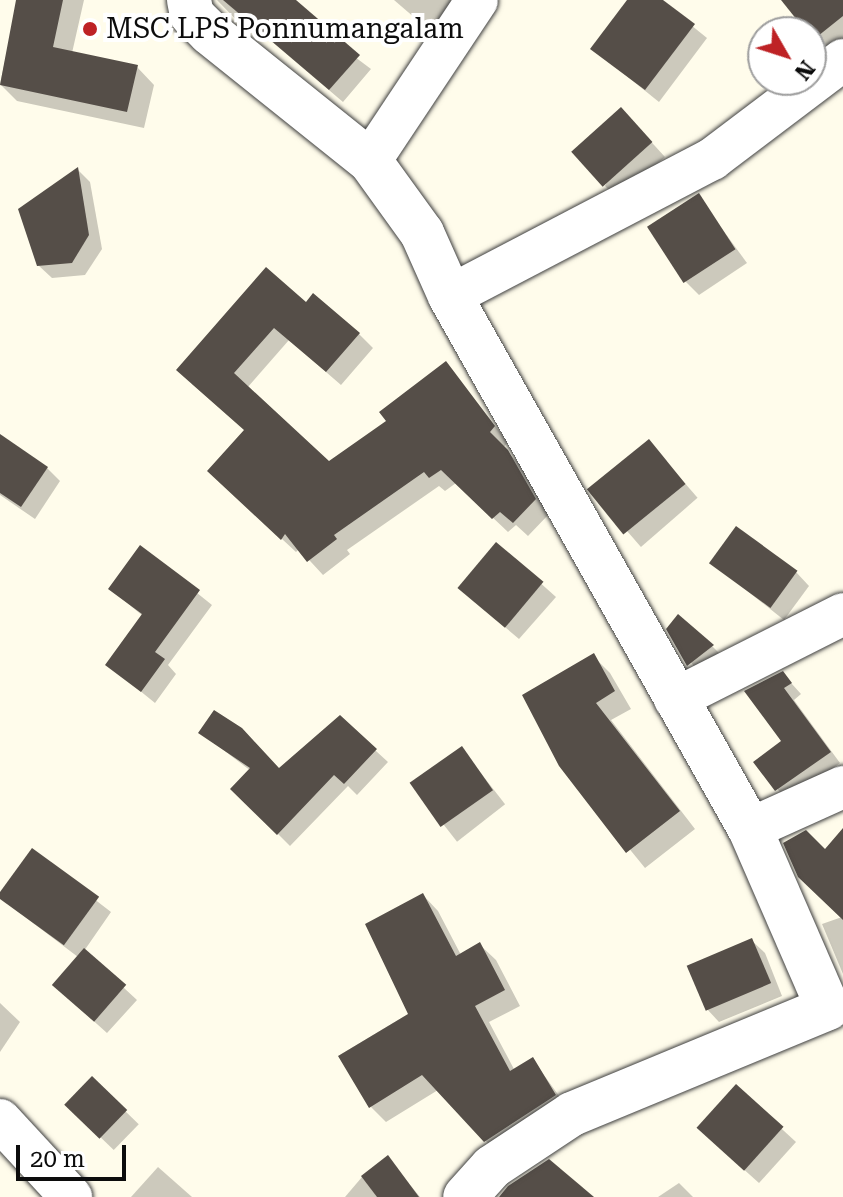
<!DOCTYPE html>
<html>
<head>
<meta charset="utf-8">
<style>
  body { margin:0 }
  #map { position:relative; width:843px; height:1197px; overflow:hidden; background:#fffceb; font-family:"Roboto Serif",serif }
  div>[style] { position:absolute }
  .shadow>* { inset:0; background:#0003; transform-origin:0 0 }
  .building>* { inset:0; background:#554e48; transform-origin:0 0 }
  .roads { filter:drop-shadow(0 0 2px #3f3f3f) drop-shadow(0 0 2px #3f3f3f) }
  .minor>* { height:42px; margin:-21px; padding:0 21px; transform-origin:21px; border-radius:21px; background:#fff }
  .tertiary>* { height:44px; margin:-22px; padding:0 22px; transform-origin:22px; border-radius:22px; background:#fff }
  .dots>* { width:22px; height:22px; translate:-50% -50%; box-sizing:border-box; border:4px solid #fff; border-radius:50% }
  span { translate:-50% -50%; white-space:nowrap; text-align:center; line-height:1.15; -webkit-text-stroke:8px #fff; paint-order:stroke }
  .poi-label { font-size:28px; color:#0c0c0c }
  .left { translate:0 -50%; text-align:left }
  .north { position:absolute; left:747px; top:16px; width:80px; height:80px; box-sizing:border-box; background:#fff; border:2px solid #9e9e9e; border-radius:50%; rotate:129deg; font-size:22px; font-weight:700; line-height:32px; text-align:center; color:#0c0c0c }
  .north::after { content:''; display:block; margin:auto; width:28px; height:36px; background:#be2225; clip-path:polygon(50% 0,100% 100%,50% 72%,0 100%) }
  .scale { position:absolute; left:16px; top:1145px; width:110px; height:36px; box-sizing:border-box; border:4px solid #0c0c0c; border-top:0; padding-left:10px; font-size:24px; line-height:28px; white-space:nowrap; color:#0c0c0c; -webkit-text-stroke:6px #fff; paint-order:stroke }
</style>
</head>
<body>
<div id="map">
  <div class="shadow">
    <i style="clip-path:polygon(18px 0,84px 0,72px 53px,137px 67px,154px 85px,144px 128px,17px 101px,0 84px)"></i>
    <i style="clip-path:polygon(217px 0,279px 0,371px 69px,343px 102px,256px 28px,246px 30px)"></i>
    <i style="clip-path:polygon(394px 0,457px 0,430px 31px)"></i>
    <i style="clip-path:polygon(630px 0,660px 0,707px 38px,659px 102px,593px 49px)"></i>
    <i style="clip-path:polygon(784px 0,843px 0,843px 45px,831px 55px)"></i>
    <i style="clip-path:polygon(634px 123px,665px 157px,618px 199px,605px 186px)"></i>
    <i style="clip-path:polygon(77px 169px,90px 182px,102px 249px,85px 275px,52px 278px,38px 265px)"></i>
    <i style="clip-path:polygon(698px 196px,747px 263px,699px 295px,686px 282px)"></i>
    <i style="clip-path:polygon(306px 305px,359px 334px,373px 348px,341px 385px,289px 340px,247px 388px,328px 463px,389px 421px,446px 364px,508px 442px,503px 448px,522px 466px,549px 514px,528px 536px,516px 525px,508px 532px,456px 483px,445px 491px,439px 486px,347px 550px,350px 554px,323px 575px,299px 549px,296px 552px,224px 485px,246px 431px,192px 384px)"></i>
    <i style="left:649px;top:442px;width:74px;height:75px;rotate:49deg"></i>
    <i style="clip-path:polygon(0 451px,47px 468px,60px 481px,35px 519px,0 495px)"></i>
    <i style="clip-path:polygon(497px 544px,556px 597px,519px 639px,473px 600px)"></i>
    <i style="clip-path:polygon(141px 548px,212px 605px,168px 665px,176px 674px,155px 703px,107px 664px,143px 616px,110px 589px)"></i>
    <i style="clip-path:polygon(712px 563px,796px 572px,809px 586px,784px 620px)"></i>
    <i style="clip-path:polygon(668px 629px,712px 646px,725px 659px,702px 678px)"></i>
    <i style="clip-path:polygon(593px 656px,610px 673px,631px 709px,611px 720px,695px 829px,645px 868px,561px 765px)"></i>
    <i style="clip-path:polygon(783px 674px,801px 694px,794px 700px,840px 763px,787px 801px,756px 762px,784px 741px)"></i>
    <i style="clip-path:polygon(340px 718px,388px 762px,357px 795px,348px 786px,290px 846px,233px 789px,251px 771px,201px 733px,280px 770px)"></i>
    <i style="left:462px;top:749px;width:70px;height:61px;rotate:52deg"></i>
    <i style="clip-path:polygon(843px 831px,843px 974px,822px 924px,842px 917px,825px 852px)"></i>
    <i style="clip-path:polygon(32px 851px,111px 912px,84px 951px,137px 1000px,107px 1033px,68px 998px,78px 957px,0 898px)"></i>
    <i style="clip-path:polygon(423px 895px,438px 911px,461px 955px,480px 945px,496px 960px,520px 1006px,489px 1022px,515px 1071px,533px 1060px,570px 1111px,501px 1157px,438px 1090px,386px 1122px,371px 1107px,411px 1014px)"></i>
    <i style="clip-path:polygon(751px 940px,765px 953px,782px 996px,719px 1022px,706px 1008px,689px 966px)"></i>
    <i style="clip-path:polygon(0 1003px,20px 1022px,0 1052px)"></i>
    <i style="left:92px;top:1079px;width:65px;height:36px;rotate:44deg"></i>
    <i style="clip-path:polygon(736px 1087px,796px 1142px,759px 1183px,712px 1141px)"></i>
    <i style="clip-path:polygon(388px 1158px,420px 1197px,345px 1197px,362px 1177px)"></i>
    <i style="clip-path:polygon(158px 1167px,192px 1197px,131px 1197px)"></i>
    <i style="clip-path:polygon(679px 1183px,693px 1197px,658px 1197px)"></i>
  </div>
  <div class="building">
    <i style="clip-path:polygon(16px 0,63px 0,53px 47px,138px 65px,127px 112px,0 85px)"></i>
    <i style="clip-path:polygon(223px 0,296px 0,360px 55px,329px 90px)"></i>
    <i style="clip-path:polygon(627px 0,663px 0,695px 24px,645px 90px,590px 49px)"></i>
    <i style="clip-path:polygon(781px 0,843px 0,843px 16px,813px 40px)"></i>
    <i style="left:621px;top:107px;width:47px;height:67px;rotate:48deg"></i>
    <i style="clip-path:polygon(78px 167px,89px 235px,72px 263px,37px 266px,18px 209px)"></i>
    <i style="left:699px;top:193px;width:67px;height:62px;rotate:57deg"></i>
    <i style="clip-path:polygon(266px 267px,306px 302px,313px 293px,360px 333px,326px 372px,274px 328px,234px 373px,329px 461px,386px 421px,379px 412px,446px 361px,495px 426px,490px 432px,508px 450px,536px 499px,513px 523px,500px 512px,492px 519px,441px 470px,429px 478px,424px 472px,334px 535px,337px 539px,307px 562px,285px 534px,281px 540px,207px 471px,244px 430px,176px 370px)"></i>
    <i style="clip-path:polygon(0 434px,48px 467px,21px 507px,0 493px)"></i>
    <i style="left:649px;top:439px;width:58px;height:80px;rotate:51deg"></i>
    <i style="left:736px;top:526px;width:76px;height:46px;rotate:36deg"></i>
    <i style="left:496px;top:542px;width:62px;height:60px;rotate:40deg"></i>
    <i style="clip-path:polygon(140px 545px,200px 590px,155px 652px,165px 659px,141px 692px,105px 665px,142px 614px,108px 589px)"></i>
    <i style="clip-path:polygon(678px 614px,714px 645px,687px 666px,666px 629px)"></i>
    <i style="clip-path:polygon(594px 653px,615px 691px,596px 703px,680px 811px,626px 853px,559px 766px,522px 695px)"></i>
    <i style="clip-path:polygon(783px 671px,792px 683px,784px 688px,831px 752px,775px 791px,753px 762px,781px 741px,744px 691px)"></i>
    <i style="clip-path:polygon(214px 710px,242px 728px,279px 768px,340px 715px,377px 749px,344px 784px,334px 775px,277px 835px,230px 789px,250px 768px,198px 733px)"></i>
    <i style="left:462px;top:746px;width:54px;height:64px;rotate:55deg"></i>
    <i style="clip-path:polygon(843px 828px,843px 920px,798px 877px,783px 843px,806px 830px,825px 849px)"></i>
    <i style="left:32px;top:848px;width:83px;height:60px;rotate:36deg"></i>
    <i style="clip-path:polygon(423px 893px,456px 956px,480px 942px,505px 990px,475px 1006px,510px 1071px,533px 1057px,556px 1095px,484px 1142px,422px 1075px,369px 1108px,338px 1056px,408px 1014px,365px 924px)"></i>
    <i style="left:752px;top:938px;width:49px;height:71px;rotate:67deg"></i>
    <i style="left:84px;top:948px;width:56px;height:49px;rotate:41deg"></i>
    <i style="left:92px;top:1076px;width:49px;height:40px;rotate:44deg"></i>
    <i style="left:736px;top:1084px;width:64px;height:59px;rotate:42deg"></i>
    <i style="clip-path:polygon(388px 1155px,419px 1197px,377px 1197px,361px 1176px)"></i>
    <i style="clip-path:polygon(549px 1159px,594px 1197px,499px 1197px,508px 1186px)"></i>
  </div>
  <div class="roads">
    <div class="minor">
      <i style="left:370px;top:161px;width:193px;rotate:-56.4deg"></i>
      <i style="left:450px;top:296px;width:296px;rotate:-27.6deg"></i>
      <i style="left:712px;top:159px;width:164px;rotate:-37.1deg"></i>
      <i style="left:675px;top:699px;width:188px;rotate:-26.8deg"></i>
      <i style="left:750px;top:829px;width:102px;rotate:-24.3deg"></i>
      <i style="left:0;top:1120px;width:105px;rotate:47.3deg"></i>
    </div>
    <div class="tertiary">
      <i style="left:189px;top:0;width:15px;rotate:79deg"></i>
      <i style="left:192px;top:15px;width:25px;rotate:45deg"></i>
      <i style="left:210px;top:33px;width:205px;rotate:38.7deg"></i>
      <i style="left:370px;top:161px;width:89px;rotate:54.2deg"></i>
      <i style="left:422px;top:233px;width:69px;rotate:66deg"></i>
      <i style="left:450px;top:296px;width:612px;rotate:60.63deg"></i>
      <i style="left:750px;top:829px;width:195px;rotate:66.5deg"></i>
      <i style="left:828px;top:1008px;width:277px;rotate:157.5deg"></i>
      <i style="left:572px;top:1114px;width:96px;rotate:146.5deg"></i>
      <i style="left:492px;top:1167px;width:40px;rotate:132deg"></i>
    </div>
  </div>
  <div class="dots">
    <i style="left:90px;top:29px;background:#be2225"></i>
  </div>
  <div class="poi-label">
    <span class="left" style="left:106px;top:29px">MSC LPS Ponnumangalam</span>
  </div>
  <div class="north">N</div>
  <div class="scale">20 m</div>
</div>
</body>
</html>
